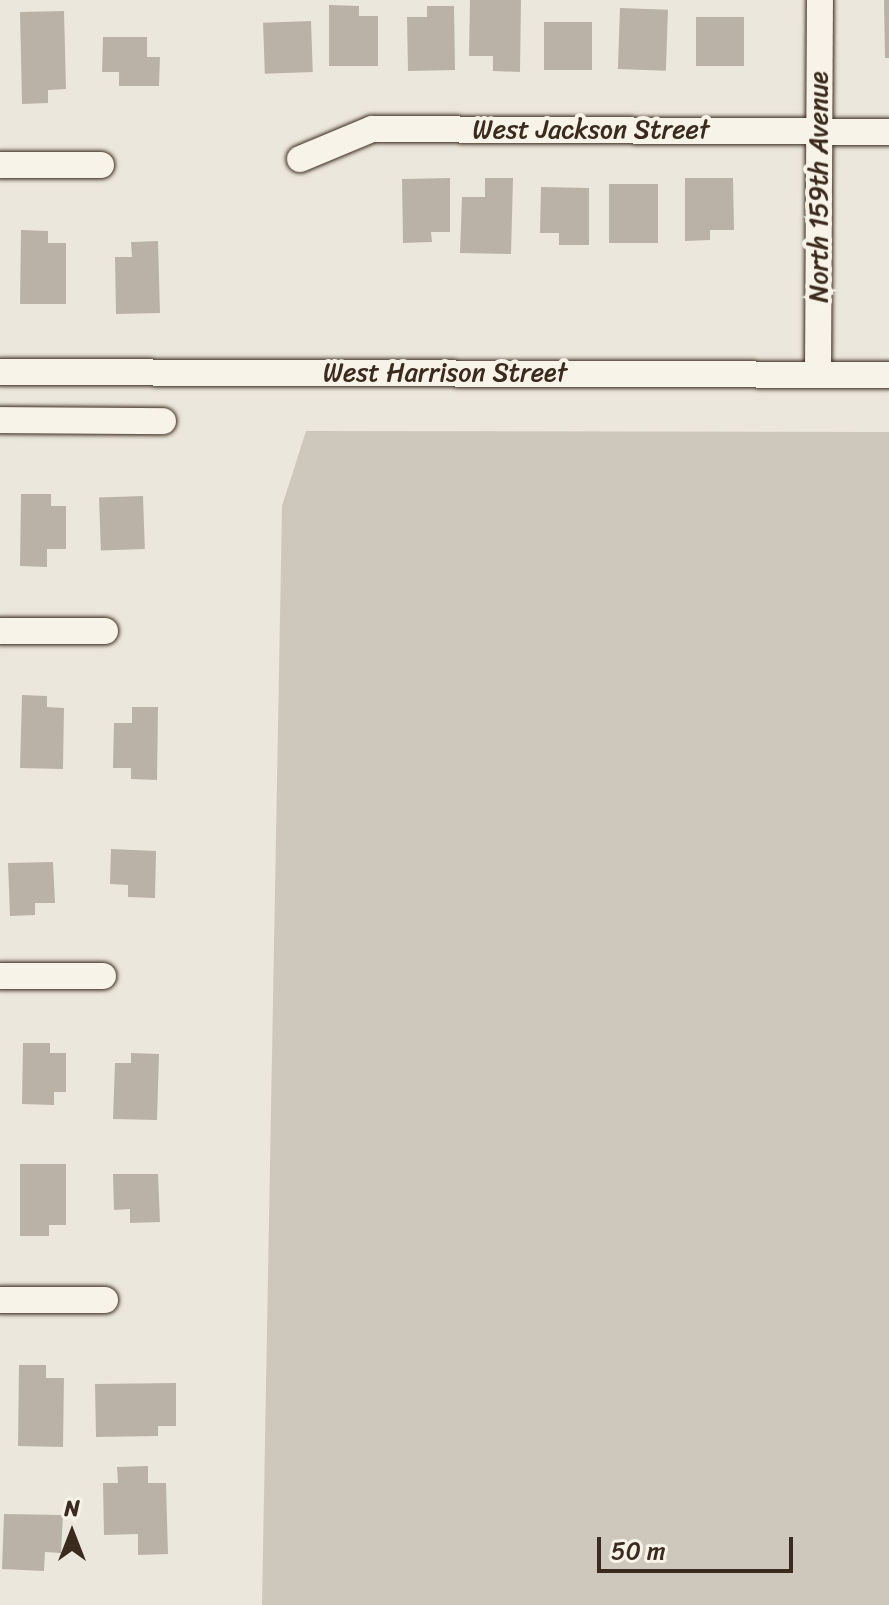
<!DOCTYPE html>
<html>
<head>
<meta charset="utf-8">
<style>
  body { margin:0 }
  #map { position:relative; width:889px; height:1605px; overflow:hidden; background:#ece7dc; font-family:Sriracha,sans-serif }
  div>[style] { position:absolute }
  .green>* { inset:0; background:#cec8bc }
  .building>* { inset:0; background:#bab2a7; transform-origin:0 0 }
  .roads { filter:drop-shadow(0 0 2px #3b2a1e) drop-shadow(0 0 2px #3b2a1e) }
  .minor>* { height:26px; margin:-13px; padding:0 13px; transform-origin:13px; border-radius:13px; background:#f7f3e8 }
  span { translate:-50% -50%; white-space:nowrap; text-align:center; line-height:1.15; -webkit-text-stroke:8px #f7f3e8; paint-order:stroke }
  .street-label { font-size:26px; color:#3b2a1e }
  .north { position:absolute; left:32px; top:1493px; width:80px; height:80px; -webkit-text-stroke:6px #f7f3e8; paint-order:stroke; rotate:0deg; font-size:22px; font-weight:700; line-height:32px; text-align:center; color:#3b2a1e }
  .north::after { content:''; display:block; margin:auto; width:28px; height:36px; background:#3b2a1e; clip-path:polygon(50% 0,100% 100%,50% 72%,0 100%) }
  .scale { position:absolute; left:597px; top:1537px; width:196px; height:36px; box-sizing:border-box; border:4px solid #3b2a1e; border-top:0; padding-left:10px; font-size:24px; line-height:28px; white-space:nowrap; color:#3b2a1e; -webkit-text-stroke:6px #f7f3e8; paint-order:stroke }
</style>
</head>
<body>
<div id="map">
  <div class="green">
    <i style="clip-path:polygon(306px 431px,889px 432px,889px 1605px,262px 1605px,282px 506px)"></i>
  </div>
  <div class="building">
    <i style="clip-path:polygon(470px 0,521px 0,520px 72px,493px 71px,493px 56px,469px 56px)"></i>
    <i style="clip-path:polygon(884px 0,889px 0,889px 58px,885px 58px)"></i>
    <i style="clip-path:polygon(329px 5px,359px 6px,359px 16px,378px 16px,378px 66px,329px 66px)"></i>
    <i style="clip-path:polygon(427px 6px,454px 6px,455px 70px,408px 71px,407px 17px,427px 17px)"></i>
    <i style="left:620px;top:8px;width:48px;height:61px;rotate:2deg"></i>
    <i style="clip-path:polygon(64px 11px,66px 89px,48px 90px,48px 103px,22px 104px,20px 12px)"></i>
    <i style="left:696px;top:17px;width:48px;height:49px"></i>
    <i style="left:311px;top:21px;width:51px;height:48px;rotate:88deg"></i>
    <i style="left:592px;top:22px;width:48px;height:48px;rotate:90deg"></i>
    <i style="clip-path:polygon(103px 37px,147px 37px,147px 57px,160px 57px,159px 86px,119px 86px,119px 72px,102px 72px)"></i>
    <i style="clip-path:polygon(450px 178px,450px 232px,431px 232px,432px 242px,403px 243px,402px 179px)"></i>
    <i style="clip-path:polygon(485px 178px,513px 178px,511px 254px,460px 253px,462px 197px,485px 197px)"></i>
    <i style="clip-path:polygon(685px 178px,733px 178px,734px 230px,710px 230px,710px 240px,685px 241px)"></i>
    <i style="left:658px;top:184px;width:59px;height:49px;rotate:90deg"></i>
    <i style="clip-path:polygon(541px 187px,589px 188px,589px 245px,559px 245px,559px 233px,540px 233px)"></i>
    <i style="clip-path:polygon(21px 230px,48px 231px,48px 243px,66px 243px,66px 304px,20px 304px)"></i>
    <i style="clip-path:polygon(158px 241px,160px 313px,116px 314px,115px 257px,132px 257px,131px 242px)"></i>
    <i style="clip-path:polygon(21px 494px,51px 494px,51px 506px,66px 506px,66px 549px,47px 549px,47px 567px,20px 566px)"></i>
    <i style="left:143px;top:496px;width:53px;height:44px;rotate:88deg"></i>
    <i style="clip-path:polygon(22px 695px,47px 696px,47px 707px,64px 708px,63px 769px,20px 768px)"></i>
    <i style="clip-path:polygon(132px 707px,158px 707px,157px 780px,131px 779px,131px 768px,113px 768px,114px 723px,132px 723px)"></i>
    <i style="clip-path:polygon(111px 849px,156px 851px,155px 898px,128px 897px,128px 885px,110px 884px)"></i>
    <i style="clip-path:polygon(53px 862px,55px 903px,35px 903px,35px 915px,10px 916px,8px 863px)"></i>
    <i style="clip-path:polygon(23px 1043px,50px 1043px,50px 1053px,66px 1053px,66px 1092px,54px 1092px,54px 1105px,22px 1104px)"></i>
    <i style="clip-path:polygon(131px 1053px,159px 1054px,157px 1120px,113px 1119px,115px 1063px,131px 1063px)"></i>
    <i style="clip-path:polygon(20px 1164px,66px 1164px,66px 1225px,49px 1225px,49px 1236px,20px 1236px)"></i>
    <i style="clip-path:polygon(113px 1174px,158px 1174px,160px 1222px,130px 1223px,130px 1209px,114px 1210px)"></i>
    <i style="clip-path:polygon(19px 1365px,46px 1365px,46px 1378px,64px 1378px,63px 1447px,18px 1446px)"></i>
    <i style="clip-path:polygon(176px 1383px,176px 1426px,158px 1426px,158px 1436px,96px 1437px,95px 1384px)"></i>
    <i style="clip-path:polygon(148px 1466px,148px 1483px,166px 1483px,168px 1554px,138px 1555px,138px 1534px,104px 1535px,103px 1483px,118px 1483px,117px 1467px)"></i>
    <i style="clip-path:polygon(4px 1514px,63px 1515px,61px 1553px,45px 1552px,44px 1571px,2px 1569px)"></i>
  </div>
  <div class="roads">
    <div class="minor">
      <i style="left:300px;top:159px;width:78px;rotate:-22.6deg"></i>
      <i style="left:372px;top:129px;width:517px;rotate:0.33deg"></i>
      <i style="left:0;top:165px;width:101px"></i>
      <i style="left:0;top:372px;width:889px;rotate:0.19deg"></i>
      <i style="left:818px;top:374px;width:374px;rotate:-89.7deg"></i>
      <i style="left:0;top:420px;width:163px;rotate:0.4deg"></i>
      <i style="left:0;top:631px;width:105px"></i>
      <i style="left:0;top:976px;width:103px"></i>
      <i style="left:0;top:1300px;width:105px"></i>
    </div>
  </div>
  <div class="street-label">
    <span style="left:591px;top:130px">West Jackson Street</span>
    <span style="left:819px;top:187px;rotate:-90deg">North 159th Avenue</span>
    <span style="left:445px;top:373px">West Harrison Street</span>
  </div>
  <div class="north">N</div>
  <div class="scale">50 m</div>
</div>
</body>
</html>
